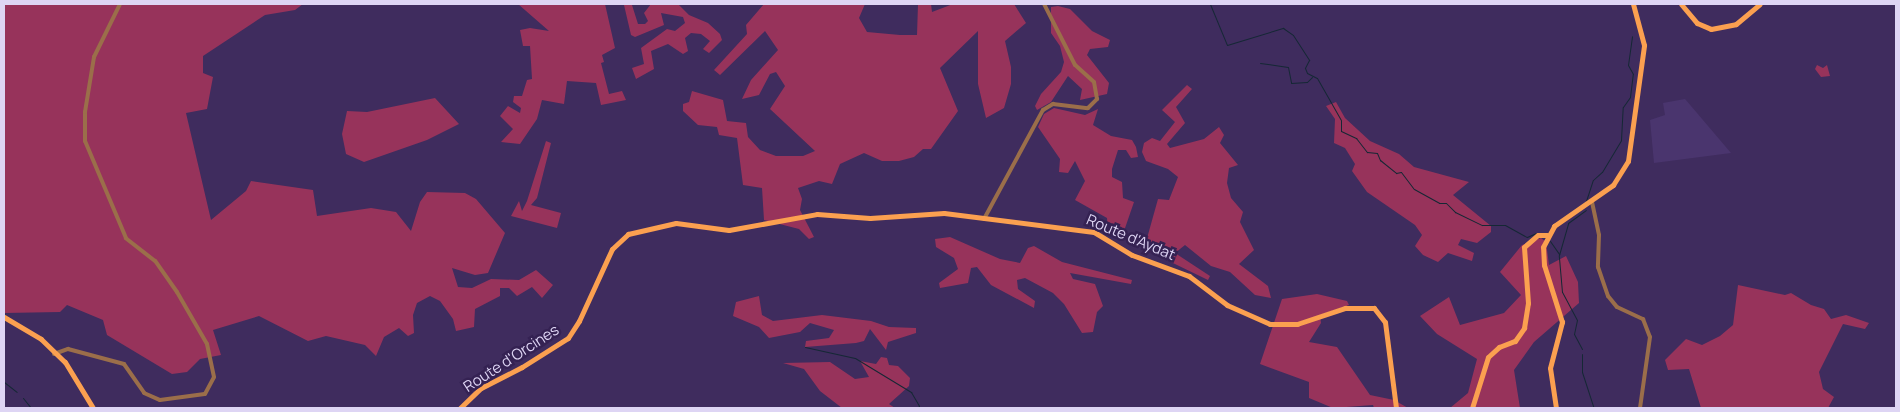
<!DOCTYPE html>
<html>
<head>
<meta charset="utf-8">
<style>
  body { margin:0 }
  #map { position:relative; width:1900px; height:412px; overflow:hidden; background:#3f2c5e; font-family:Manrope,sans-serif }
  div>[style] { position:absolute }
  .built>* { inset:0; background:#4a356e }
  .green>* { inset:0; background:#97335b }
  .stream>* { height:1px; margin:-0.5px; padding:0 0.5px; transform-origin:0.5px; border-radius:0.5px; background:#152835 }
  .minor>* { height:4px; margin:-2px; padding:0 2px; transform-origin:2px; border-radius:2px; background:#9b6e4a }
  .major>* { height:5px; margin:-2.5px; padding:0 2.5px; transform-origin:2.5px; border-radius:2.5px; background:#fba050 }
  span { translate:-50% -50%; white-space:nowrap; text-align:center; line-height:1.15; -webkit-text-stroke:5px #352253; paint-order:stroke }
  .street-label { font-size:15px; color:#ded5f4 }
  .frame { position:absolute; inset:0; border:5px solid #ded5f4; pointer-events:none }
</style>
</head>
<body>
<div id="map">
  <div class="built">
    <i style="clip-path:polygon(1685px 99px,1697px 113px,1731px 153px,1654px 163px,1650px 120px,1665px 115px,1663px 103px)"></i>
  </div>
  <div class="green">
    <i style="clip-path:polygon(4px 4px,303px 4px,295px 10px,265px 15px,203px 56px,203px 73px,213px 77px,207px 109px,186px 113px,211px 220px,246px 191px,251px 181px,313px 190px,317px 216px,371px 208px,396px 212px,411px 231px,420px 202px,427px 192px,465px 193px,476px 199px,505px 233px,488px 273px,475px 275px,452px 268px,458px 287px,472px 288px,491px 279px,519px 280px,536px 270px,553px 285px,542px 298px,532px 287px,517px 296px,509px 288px,500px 288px,500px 296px,475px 309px,474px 327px,456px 331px,453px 319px,440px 301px,430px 296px,417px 303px,413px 315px,414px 333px,408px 336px,399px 328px,384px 337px,376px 356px,365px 345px,326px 336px,308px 341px,259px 316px,213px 330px,221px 355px,200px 359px,187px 372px,172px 374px,107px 335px,103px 320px,67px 305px,60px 312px,4px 313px)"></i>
    <i style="clip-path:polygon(518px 4px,605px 4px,615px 48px,602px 55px,604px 62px,601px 63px,609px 94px,622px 91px,626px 100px,601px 105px,596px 83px,567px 81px,564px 104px,542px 100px,537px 119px,520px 144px,501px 142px,513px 129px,500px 116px,508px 106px,520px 113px,521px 108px,513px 102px,514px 96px,522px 96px,527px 80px,532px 79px,530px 46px,523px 46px,520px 30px,530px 28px,549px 31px)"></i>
    <i style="clip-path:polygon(651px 4px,678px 4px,689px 15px,708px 23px,720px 34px,722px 40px,709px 53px,703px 49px,710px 41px,701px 34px,691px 33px,685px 38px,688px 51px,683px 54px,668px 44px,651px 51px,654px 69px,636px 79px,632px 68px,644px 64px,641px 48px,667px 29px,675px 31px,685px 23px,683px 17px,661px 13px,664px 25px,635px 37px,631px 35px,624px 5px,632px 5px,638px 24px,645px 24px,648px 21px,644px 13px)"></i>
    <i style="clip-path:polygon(764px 4px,865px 4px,859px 18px,867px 32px,900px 35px,917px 35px,918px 4px,931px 4px,932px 12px,953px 4px,1014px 4px,1026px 23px,1005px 41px,1011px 67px,1011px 84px,1004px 108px,986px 118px,978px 84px,978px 31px,940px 68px,958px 111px,931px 149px,923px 149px,914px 157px,899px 161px,882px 161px,864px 153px,840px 164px,832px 184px,819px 181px,798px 188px,802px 199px,800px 210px,814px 237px,809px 239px,799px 229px,764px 220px,762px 188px,743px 185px,737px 138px,719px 135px,717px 127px,698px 125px,683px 111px,683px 104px,689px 102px,692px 91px,723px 100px,727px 121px,746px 123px,748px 137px,760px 150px,776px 156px,803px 156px,815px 151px,770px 109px,785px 86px,776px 72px,770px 74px,759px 95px,742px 99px,751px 80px,778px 50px,765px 31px,720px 75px,714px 70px,747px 34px,746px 25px)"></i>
    <i style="clip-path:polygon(1058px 6px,1070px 9px,1092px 31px,1110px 40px,1108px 47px,1090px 49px,1087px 55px,1109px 83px,1107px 94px,1080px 100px,1082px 89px,1068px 76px,1051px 102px,1037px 110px,1035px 106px,1041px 94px,1061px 72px,1064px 62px,1060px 46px,1051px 33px,1051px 7px)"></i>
    <i style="clip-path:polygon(1817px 65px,1823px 68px,1827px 65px,1830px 76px,1821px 77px,1815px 69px)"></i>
    <i style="clip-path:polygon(1187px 85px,1192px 89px,1176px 107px,1185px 123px,1167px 144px,1170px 148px,1204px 139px,1219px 127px,1224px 135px,1220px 143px,1238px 165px,1229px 168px,1227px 183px,1231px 198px,1243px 212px,1240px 222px,1254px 250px,1239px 264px,1268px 286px,1271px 298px,1255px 295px,1230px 272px,1211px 266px,1185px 245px,1175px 253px,1210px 276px,1208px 280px,1144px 249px,1158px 199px,1169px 200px,1178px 177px,1168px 169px,1146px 161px,1142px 152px,1144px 143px,1152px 138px,1160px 141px,1175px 122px,1162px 110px)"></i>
    <i style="clip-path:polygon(435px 98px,459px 124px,427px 140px,364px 162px,346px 154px,342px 134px,347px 111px,367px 112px)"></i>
    <i style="clip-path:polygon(1336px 102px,1345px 118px,1370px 141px,1399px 154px,1414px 167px,1469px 182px,1453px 195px,1491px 226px,1491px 232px,1477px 243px,1461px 239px,1458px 245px,1474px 253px,1472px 261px,1448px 253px,1438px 262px,1423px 255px,1415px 246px,1422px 235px,1415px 225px,1367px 192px,1352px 171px,1355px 164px,1345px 148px,1334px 143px,1335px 119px,1326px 106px)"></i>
    <i style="clip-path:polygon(1054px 108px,1085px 115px,1098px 109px,1093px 125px,1111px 136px,1132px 140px,1136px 147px,1138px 157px,1131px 158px,1126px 150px,1118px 150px,1112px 169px,1112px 177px,1122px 182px,1123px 198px,1134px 202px,1123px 234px,1108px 231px,1107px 218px,1075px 200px,1085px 181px,1075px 161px,1068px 173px,1059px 172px,1060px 159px,1038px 127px,1044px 114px)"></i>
    <i style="clip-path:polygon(546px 141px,551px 143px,537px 198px,531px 205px,561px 213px,557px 228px,511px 216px,519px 201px,522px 211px,527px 201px)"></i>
    <i style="clip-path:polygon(950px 237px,1000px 259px,1020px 263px,1028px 248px,1034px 246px,1062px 262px,1132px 280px,1131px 284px,1070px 273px,1073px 279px,1095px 284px,1103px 306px,1097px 312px,1093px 332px,1082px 333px,1064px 304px,1053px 293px,1025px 278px,1017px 280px,1018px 289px,1035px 301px,1034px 308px,991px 285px,977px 267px,971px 268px,968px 283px,940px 288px,939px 283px,958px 269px,954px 258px,936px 247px,935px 239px)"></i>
    <i style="clip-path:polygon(1541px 238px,1546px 242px,1549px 265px,1566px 256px,1578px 282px,1579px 303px,1534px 342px,1514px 370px,1520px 408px,1450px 408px,1468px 393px,1477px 359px,1437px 334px,1420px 316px,1449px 297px,1460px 325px,1504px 313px,1521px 295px,1500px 272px,1522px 245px)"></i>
    <i style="clip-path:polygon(1738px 285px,1785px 295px,1791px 293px,1811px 305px,1824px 309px,1831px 319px,1846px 315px,1869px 323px,1865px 329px,1843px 324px,1819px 372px,1823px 389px,1834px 397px,1828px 408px,1701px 408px,1689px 369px,1668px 370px,1665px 360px,1686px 339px,1702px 345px,1720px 336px,1733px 325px)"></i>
    <i style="clip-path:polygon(1317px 294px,1347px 301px,1349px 305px,1320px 315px,1321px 323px,1309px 342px,1337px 347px,1370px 395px,1394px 400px,1408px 408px,1374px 408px,1373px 405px,1333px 408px,1309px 398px,1309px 382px,1260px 364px,1282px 299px)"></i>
    <i style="clip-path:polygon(759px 296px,762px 315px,773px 321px,822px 315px,871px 321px,889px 327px,916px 328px,916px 333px,888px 342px,886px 350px,870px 329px,864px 341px,856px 343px,805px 347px,806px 341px,829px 338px,834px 330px,810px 323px,800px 332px,769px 338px,759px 327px,733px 316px,736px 302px)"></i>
    <i style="clip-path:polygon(881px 357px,887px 358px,889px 365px,898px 366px,910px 378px,909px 386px,889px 404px,895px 408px,842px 408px,820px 391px,804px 369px,783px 363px,830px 362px,855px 379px,869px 377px,860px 361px,876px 364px)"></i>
  </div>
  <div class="stream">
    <i style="left:1210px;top:4px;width:44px;rotate:67.5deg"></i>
    <i style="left:1227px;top:45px;width:59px;rotate:-16.9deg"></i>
    <i style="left:1283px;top:28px;width:12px;rotate:35deg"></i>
    <i style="left:1293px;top:35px;width:30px;rotate:57deg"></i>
    <i style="left:1309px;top:60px;width:9px;rotate:117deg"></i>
    <i style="left:1305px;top:68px;width:5px;rotate:68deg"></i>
    <i style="left:1307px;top:73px;width:11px;rotate:27deg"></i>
    <i style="left:1317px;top:78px;width:48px;rotate:60.3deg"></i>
    <i style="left:1341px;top:120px;width:11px;rotate:90deg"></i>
    <i style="left:1341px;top:131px;width:17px;rotate:25deg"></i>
    <i style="left:1356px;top:138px;width:18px;rotate:52deg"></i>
    <i style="left:1367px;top:152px;width:10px;rotate:6deg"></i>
    <i style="left:1377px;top:153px;width:8px;rotate:67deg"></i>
    <i style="left:1380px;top:160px;width:21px;rotate:39deg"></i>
    <i style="left:1396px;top:173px;width:5px;rotate:-11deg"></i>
    <i style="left:1401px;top:172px;width:21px;rotate:53deg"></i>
    <i style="left:1414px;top:189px;width:29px;rotate:29deg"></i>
    <i style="left:1439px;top:203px;width:7px"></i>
    <i style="left:1446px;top:203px;width:13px;rotate:45deg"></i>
    <i style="left:1455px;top:212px;width:30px;rotate:26deg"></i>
    <i style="left:1482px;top:225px;width:23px"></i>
    <i style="left:1505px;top:225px;width:25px;rotate:29deg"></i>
    <i style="left:1527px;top:237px;width:10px;rotate:-24deg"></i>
    <i style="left:1260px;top:63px;width:28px;rotate:8deg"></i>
    <i style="left:1288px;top:67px;width:16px;rotate:79deg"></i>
    <i style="left:1291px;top:83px;width:16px;rotate:-4deg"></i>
    <i style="left:1307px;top:82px;width:7px;rotate:-45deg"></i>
    <i style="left:1586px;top:201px;width:22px;rotate:-72deg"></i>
    <i style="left:1593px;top:180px;width:12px;rotate:-42deg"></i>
    <i style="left:1602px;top:172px;width:37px;rotate:-59deg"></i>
    <i style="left:1621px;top:140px;width:33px;rotate:-87deg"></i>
    <i style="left:1623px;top:107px;width:12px;rotate:-55deg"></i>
    <i style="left:1630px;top:97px;width:23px;rotate:-83deg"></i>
    <i style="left:1633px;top:74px;width:10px;rotate:-119deg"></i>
    <i style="left:1628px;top:65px;width:29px;rotate:-82deg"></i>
    <i style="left:1550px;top:241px;width:16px;rotate:55deg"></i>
    <i style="left:805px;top:347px;width:51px;rotate:12.4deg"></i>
    <i style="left:855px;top:358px;width:66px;rotate:31.3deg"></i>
    <i style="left:911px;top:392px;width:16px;rotate:60deg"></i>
    <i style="left:919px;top:406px;width:3px;rotate:135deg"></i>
    <i style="left:1582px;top:349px;width:17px;rotate:-118deg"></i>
    <i style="left:1574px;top:334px;width:14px;rotate:-78deg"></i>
    <i style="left:1577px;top:320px;width:32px;rotate:-118deg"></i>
    <i style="left:1562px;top:292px;width:37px;rotate:-95deg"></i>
    <i style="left:1559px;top:255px;width:33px;rotate:-74deg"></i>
    <i style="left:1568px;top:223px;width:22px;rotate:-36deg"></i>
    <i style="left:1582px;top:354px;width:18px;rotate:90deg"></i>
    <i style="left:1582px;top:372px;width:38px;rotate:72deg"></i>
    <i style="left:4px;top:382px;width:16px;rotate:38deg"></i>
    <i style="left:23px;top:398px;width:13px;rotate:51deg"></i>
  </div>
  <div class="minor">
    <i style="left:1592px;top:202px;width:34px;rotate:78deg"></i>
    <i style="left:1599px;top:235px;width:32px;rotate:92deg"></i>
    <i style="left:1598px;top:267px;width:31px;rotate:71deg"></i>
    <i style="left:1608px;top:296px;width:14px;rotate:51deg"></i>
    <i style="left:1617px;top:307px;width:29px;rotate:25deg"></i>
    <i style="left:1643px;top:319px;width:19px;rotate:69deg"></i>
    <i style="left:1650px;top:337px;width:72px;rotate:98deg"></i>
    <i style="left:984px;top:219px;width:124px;rotate:-61.6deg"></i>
    <i style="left:1043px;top:110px;width:12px;rotate:-31deg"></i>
    <i style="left:1053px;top:104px;width:35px;rotate:7deg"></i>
    <i style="left:1088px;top:108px;width:13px;rotate:-45deg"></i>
    <i style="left:1097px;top:99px;width:17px;rotate:-100deg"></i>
    <i style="left:1094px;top:82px;width:25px;rotate:-138deg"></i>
    <i style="left:1075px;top:65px;width:68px;rotate:-116.9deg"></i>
    <i style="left:54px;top:354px;width:15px;rotate:-20deg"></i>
    <i style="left:68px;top:349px;width:58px;rotate:15deg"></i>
    <i style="left:124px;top:364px;width:35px;rotate:55deg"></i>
    <i style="left:144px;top:393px;width:17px;rotate:24deg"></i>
    <i style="left:160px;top:400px;width:45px;rotate:-7.6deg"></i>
    <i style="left:205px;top:394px;width:19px;rotate:-62deg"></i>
    <i style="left:214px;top:377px;width:34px;rotate:-102deg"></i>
    <i style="left:207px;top:344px;width:60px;rotate:-120deg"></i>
    <i style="left:177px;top:292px;width:38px;rotate:-125deg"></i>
    <i style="left:155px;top:261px;width:37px;rotate:-142deg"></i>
    <i style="left:126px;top:238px;width:105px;rotate:-112.9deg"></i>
    <i style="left:85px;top:141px;width:29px;rotate:-90deg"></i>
    <i style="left:85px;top:112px;width:56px;rotate:-80.7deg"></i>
    <i style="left:94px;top:57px;width:59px;rotate:-63.9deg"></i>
  </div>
  <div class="major">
    <i style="left:1681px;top:4px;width:25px;rotate:50deg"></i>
    <i style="left:1697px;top:23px;width:15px;rotate:23deg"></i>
    <i style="left:1711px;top:29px;width:25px;rotate:-11deg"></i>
    <i style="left:1736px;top:24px;width:31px;rotate:-40deg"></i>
    <i style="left:4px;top:317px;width:43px;rotate:30.7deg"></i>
    <i style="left:41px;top:339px;width:33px;rotate:44deg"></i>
    <i style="left:65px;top:362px;width:54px;rotate:58.7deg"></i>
    <i style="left:460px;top:408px;width:29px;rotate:-44deg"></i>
    <i style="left:481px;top:388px;width:46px;rotate:-27.1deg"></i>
    <i style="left:522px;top:367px;width:54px;rotate:-32.2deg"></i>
    <i style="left:568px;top:338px;width:20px;rotate:-57deg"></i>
    <i style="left:579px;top:321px;width:79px;rotate:-65.4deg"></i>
    <i style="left:612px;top:249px;width:22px;rotate:-43deg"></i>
    <i style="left:628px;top:234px;width:49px;rotate:-12.9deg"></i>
    <i style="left:676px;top:223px;width:53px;rotate:7.5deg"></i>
    <i style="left:729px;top:230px;width:89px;rotate:-10.3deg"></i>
    <i style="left:817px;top:214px;width:53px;rotate:4.3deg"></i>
    <i style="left:870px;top:218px;width:74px;rotate:-3.9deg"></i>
    <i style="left:944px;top:213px;width:151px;rotate:7.2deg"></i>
    <i style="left:1094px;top:232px;width:44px;rotate:31.2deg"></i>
    <i style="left:1132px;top:255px;width:61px;rotate:20.2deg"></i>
    <i style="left:1189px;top:276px;width:48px;rotate:37.3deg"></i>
    <i style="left:1227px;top:305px;width:47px;rotate:23.8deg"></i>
    <i style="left:1270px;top:324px;width:27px"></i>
    <i style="left:1297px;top:324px;width:51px;rotate:-18.4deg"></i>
    <i style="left:1345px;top:308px;width:29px"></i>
    <i style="left:1374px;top:308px;width:18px;rotate:52deg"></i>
    <i style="left:1385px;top:322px;width:87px;rotate:82.7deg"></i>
    <i style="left:1472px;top:408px;width:53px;rotate:-72.6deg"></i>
    <i style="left:1488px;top:357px;width:15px;rotate:-42deg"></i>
    <i style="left:1499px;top:347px;width:17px;rotate:-21deg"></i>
    <i style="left:1515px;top:341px;width:16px;rotate:-55deg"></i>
    <i style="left:1524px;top:328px;width:25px;rotate:-81deg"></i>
    <i style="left:1528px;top:303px;width:56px;rotate:-94.1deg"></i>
    <i style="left:1524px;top:247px;width:18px;rotate:-41deg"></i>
    <i style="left:1538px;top:235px;width:9px"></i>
    <i style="left:1556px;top:408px;width:40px;rotate:-98.5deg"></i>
    <i style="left:1550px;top:368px;width:48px;rotate:-75.4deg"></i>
    <i style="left:1562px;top:322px;width:60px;rotate:-107.5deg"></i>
    <i style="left:1544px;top:265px;width:18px;rotate:-93deg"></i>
    <i style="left:1543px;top:247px;width:24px;rotate:-62deg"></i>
    <i style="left:1554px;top:226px;width:72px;rotate:-34.8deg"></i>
    <i style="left:1613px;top:185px;width:28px;rotate:-58deg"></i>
    <i style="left:1628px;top:161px;width:117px;rotate:-82.1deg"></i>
    <i style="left:1644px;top:45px;width:42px;rotate:-105deg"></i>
  </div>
  <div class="street-label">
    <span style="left:1131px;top:237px;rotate:23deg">Route d'Aydat</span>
    <span style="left:511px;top:358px;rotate:-33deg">Route d'Orcines</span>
  </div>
  <div class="frame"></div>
</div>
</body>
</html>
